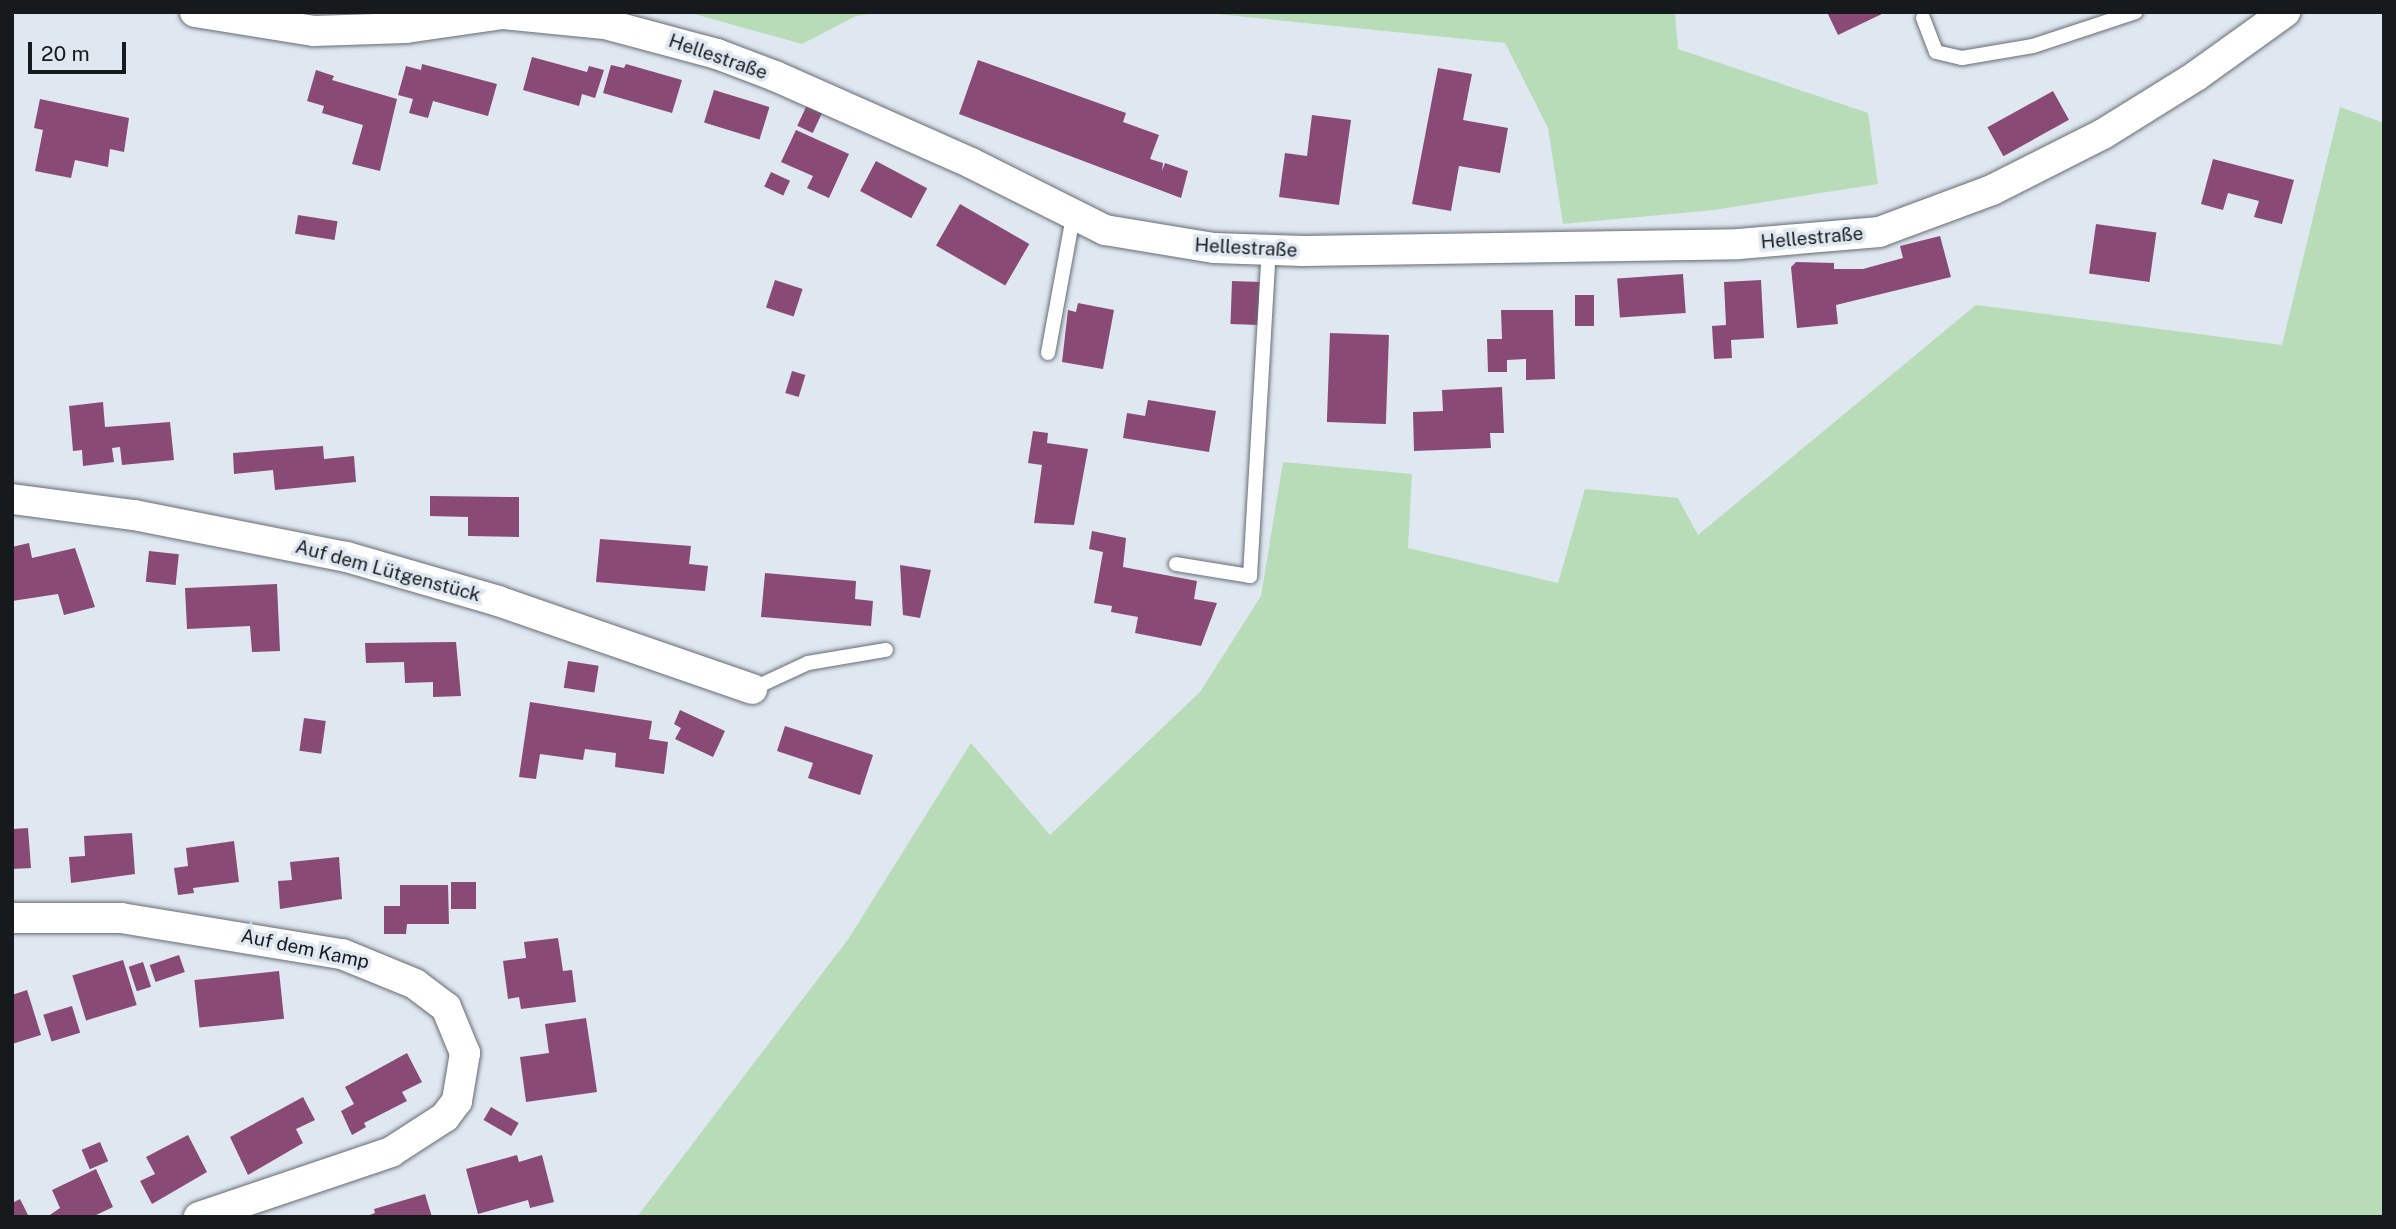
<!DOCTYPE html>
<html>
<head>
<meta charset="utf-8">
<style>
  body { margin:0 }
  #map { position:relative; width:2396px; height:1229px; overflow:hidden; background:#dfe7f0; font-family:"Public Sans",sans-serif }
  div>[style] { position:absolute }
  .green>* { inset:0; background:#b8dcb7 }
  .building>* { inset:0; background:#8a4a76; transform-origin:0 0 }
  .roads { filter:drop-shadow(0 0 2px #666c74) drop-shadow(0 0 2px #666c74) }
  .service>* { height:14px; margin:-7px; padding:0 7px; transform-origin:7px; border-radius:7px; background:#fff }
  .minor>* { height:30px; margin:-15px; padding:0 15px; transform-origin:15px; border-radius:15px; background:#fff }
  span { translate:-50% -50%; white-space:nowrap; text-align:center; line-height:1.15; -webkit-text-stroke:7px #dfe7f0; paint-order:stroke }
  .street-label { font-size:19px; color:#171a1d }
  .frame { position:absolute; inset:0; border:14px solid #171a1d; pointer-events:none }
  .scale { position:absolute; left:28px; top:42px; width:98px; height:32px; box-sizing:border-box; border:4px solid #171a1d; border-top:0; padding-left:9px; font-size:21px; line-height:24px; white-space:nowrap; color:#171a1d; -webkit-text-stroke:5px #dfe7f0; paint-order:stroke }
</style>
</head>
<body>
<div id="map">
  <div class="green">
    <i style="clip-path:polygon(687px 12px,887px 12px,856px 16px,802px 44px)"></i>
    <i style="clip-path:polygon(1196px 12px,1675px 12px,1678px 49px,1868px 113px,1878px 184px,1714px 210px,1563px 224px,1548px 128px,1505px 43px)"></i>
    <i style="clip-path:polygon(2340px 107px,2384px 123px,2384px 1217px,637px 1217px,849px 938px,971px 743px,1050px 835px,1200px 692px,1261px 596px,1283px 462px,1412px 474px,1408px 548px,1558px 583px,1585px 489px,1678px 498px,1698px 535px,1976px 305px,2282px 345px)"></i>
  </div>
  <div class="building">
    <i style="clip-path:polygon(1827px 12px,1886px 12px,1838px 35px)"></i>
    <i style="clip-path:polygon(532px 57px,587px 72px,589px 66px,604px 70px,595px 98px,582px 94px,579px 106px,523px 90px)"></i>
    <i style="clip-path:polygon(978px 60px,1126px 113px,1123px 122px,1159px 135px,1150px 159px,1163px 163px,1162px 171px,1165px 163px,1188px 171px,1181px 198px,959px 114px)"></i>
    <i style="clip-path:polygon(422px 64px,497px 84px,488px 116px,433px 101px,428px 118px,409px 113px,413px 99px,398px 95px,406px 66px,421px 70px)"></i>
    <i style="clip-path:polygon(626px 64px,682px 80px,672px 113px,603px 93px,611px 65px,624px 68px)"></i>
    <i style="clip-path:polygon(1438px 68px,1472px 74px,1463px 120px,1508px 128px,1500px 173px,1459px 166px,1451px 211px,1412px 204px)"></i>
    <i style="clip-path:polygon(316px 70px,334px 76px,332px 80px,397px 99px,380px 171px,352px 164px,363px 125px,322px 113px,324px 106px,307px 101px)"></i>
    <i style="left:714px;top:90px;width:58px;height:34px;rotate:17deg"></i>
    <i style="left:2053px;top:91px;width:33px;height:75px;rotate:61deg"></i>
    <i style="clip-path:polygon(40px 99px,129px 118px,124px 152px,110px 149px,108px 167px,75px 160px,71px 178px,35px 171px,43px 130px,34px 128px)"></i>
    <i style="left:807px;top:105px;width:17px;height:23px;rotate:25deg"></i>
    <i style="clip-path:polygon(1312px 115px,1351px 120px,1339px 205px,1279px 197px,1285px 153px,1307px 156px)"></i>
    <i style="clip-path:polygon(796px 130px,849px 154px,829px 198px,807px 188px,813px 176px,781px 162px)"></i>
    <i style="clip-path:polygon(2213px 159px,2294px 180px,2282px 224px,2254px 217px,2259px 201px,2228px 193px,2223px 210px,2201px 204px)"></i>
    <i style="left:876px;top:161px;width:58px;height:34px;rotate:28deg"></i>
    <i style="left:771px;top:172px;width:21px;height:16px;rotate:25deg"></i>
    <i style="left:960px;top:204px;width:80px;height:48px;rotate:30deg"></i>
    <i style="left:298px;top:215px;width:40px;height:19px;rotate:9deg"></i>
    <i style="left:2096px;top:224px;width:61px;height:50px;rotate:8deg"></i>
    <i style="clip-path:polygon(1940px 236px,1951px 277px,1836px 305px,1838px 324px,1797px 328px,1791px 267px,1796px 262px,1834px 263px,1834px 269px,1863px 269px,1903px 258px,1900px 246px)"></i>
    <i style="left:1683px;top:274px;width:39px;height:66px;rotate:86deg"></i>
    <i style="left:775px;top:280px;width:29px;height:29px;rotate:18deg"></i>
    <i style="clip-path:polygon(1761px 280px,1764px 338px,1731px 340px,1732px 358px,1714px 359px,1712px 326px,1726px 325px,1724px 282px)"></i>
    <i style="left:1232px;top:281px;width:28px;height:43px;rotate:2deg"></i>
    <i style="left:1575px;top:295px;width:19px;height:31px"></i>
    <i style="clip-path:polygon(1078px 303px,1114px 310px,1103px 369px,1062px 362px,1068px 310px,1076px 312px)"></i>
    <i style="clip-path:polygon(1501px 310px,1553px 310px,1555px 379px,1526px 380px,1526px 359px,1507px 360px,1507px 372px,1488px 372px,1487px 339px,1502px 339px)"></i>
    <i style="left:1330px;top:333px;width:59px;height:89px;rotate:2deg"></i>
    <i style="left:792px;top:371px;width:14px;height:23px;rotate:17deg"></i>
    <i style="clip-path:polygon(1502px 387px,1504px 433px,1490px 433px,1491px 448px,1414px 451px,1413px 412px,1443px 411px,1442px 390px)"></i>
    <i style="clip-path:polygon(1148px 400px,1216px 411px,1209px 452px,1123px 438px,1127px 413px,1145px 416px)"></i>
    <i style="clip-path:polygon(103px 402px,105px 427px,170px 422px,174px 460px,122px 465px,120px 447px,112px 448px,114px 462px,83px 466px,82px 450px,73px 451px,69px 406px)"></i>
    <i style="clip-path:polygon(1033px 431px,1048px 433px,1047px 443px,1088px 449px,1074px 525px,1034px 523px,1042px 465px,1028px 463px)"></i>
    <i style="clip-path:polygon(323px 446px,324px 459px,354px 456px,356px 482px,275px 490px,273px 470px,234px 474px,233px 453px)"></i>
    <i style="clip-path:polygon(430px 496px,519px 497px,519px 537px,468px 536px,468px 517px,430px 516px)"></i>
    <i style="clip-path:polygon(1092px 531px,1126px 538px,1123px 567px,1197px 581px,1194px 599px,1217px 603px,1201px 646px,1135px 633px,1138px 617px,1111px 612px,1112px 606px,1094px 603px,1103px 552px,1089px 549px)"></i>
    <i style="clip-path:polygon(600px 539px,691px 546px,689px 564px,708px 566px,705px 591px,596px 582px)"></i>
    <i style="clip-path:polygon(29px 543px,32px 558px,75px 548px,95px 607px,64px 615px,58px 594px,12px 601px,12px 547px)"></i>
    <i style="left:149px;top:551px;width:30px;height:31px;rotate:6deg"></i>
    <i style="clip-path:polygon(900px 565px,931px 570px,920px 618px,903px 615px)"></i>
    <i style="clip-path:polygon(765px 573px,856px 581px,855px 599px,873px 601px,871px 626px,761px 617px)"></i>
    <i style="clip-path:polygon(277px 584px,280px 651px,252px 652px,250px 626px,187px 629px,185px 588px)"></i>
    <i style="clip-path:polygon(456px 642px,461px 696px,433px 697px,433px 682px,405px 683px,404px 662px,366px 663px,365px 643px)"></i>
    <i style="left:568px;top:661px;width:31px;height:27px;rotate:9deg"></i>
    <i style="clip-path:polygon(530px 702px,652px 721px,649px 739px,668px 742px,664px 774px,615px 767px,616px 753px,585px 749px,583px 760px,540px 754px,536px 779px,519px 777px)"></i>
    <i style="clip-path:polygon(680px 710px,725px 731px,713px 757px,675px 739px,681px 728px,674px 724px)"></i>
    <i style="left:304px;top:718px;width:22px;height:33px;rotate:8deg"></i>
    <i style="clip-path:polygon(785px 726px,873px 755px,860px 795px,808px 778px,813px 763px,777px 751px)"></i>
    <i style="clip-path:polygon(28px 828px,31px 868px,12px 869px,12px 829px)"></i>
    <i style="clip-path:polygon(132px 833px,135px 874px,71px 883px,69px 857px,85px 856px,84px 836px)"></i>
    <i style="clip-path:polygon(234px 841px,239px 882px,193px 888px,194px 893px,178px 895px,174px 868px,188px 866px,186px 848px)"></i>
    <i style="clip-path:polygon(339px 857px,342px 899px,280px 909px,278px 881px,292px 880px,290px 862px)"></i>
    <i style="left:451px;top:882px;width:25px;height:27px"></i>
    <i style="clip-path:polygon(400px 885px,448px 885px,449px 924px,407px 924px,406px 934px,384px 934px,384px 906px,400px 906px)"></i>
    <i style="clip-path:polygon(558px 938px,563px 971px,572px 970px,576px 1002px,521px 1009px,519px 997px,508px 999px,503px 961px,526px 958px,524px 942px)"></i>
    <i style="left:179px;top:955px;width:18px;height:31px;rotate:71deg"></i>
    <i style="left:123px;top:960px;width:47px;height:53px;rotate:73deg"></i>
    <i style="left:143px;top:962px;width:26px;height:15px;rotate:72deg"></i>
    <i style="left:279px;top:971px;width:48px;height:85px;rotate:84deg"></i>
    <i style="clip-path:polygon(27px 990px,41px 1035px,12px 1044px,12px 995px)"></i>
    <i style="left:72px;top:1006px;width:28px;height:30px;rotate:73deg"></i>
    <i style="clip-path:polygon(586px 1018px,597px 1092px,526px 1102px,520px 1057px,549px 1053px,545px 1024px)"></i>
    <i style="clip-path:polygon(407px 1053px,422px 1082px,402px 1092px,407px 1101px,364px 1123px,366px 1127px,352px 1135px,341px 1111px,354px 1104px,345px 1087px)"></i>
    <i style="clip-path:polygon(303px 1097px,315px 1120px,296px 1129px,303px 1143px,248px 1175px,230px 1137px)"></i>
    <i style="left:491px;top:1107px;width:32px;height:15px;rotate:30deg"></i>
    <i style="clip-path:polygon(188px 1135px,207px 1172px,152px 1204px,140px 1181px,155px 1174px,146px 1157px)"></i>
    <i style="left:100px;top:1142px;width:21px;height:20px;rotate:67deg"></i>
    <i style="clip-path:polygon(517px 1155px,519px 1162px,542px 1155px,554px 1202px,530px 1208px,528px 1200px,478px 1214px,466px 1169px)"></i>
    <i style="clip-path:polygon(96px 1169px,113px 1207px,92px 1217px,47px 1217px,60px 1208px,52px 1190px)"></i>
    <i style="clip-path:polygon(425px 1194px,432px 1217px,364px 1217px,375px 1213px,374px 1209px)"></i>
    <i style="clip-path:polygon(20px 1199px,29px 1217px,12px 1217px,12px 1203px)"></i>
  </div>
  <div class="roads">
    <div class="service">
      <i style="left:1923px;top:18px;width:36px;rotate:69deg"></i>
      <i style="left:1936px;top:52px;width:27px;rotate:13deg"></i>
      <i style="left:1962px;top:58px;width:72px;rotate:-9.6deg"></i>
      <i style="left:2033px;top:46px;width:108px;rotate:-18.3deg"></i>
      <i style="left:1048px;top:353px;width:138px;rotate:-79.6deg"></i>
      <i style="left:1176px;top:564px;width:75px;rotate:9.2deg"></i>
      <i style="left:1250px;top:576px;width:326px;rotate:-86.7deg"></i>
      <i style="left:752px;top:689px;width:62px;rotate:-24.9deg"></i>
      <i style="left:808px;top:663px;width:79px;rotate:-9.5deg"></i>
    </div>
    <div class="minor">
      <i style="left:195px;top:12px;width:121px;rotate:9.1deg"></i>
      <i style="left:314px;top:31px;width:92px;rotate:-1.9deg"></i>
      <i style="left:406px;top:28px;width:98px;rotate:-8.2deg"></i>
      <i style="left:503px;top:14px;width:102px;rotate:5.6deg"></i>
      <i style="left:605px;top:24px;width:116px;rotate:15deg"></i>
      <i style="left:717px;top:54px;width:62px;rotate:20.8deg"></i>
      <i style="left:775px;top:76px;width:214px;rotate:23.9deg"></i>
      <i style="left:971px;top:163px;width:150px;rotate:26.6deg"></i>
      <i style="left:1105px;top:230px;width:110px;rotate:9.4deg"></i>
      <i style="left:1214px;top:248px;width:89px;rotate:1.9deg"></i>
      <i style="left:1303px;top:251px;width:436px;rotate:-0.9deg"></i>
      <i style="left:1739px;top:244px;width:141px;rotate:-4.9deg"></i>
      <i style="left:1879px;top:232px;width:121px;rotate:-20.4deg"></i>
      <i style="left:1992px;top:190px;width:124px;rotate:-26.8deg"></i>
      <i style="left:2103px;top:134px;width:110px;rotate:-31.9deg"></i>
      <i style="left:2196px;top:76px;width:110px;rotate:-35.7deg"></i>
      <i style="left:12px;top:499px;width:123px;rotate:7.5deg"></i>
      <i style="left:134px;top:515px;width:217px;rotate:11.2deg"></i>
      <i style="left:347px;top:557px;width:157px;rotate:16.2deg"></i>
      <i style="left:498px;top:601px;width:269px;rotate:19.1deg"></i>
      <i style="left:12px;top:918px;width:109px"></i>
      <i style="left:121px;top:918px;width:224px;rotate:9.3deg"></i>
      <i style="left:342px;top:954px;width:79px;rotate:22.3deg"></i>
      <i style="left:415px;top:984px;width:39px;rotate:37deg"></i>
      <i style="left:446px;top:1007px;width:50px;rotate:67.6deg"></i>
      <i style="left:465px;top:1053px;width:49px;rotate:99.5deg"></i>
      <i style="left:457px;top:1101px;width:20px;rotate:127deg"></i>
      <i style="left:445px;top:1117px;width:64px;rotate:147.1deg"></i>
      <i style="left:391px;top:1152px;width:203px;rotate:161.3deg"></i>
    </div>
  </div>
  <div class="street-label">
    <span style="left:718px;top:57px;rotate:19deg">Hellestraße</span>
    <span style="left:1812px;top:238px;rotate:-5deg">Hellestraße</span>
    <span style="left:1246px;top:248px;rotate:3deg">Hellestraße</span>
    <span style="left:388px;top:571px;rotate:15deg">Auf dem Lütgenstück</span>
    <span style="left:305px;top:949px;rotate:12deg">Auf dem Kamp</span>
  </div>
  <div class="frame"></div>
  <div class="scale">20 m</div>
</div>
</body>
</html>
